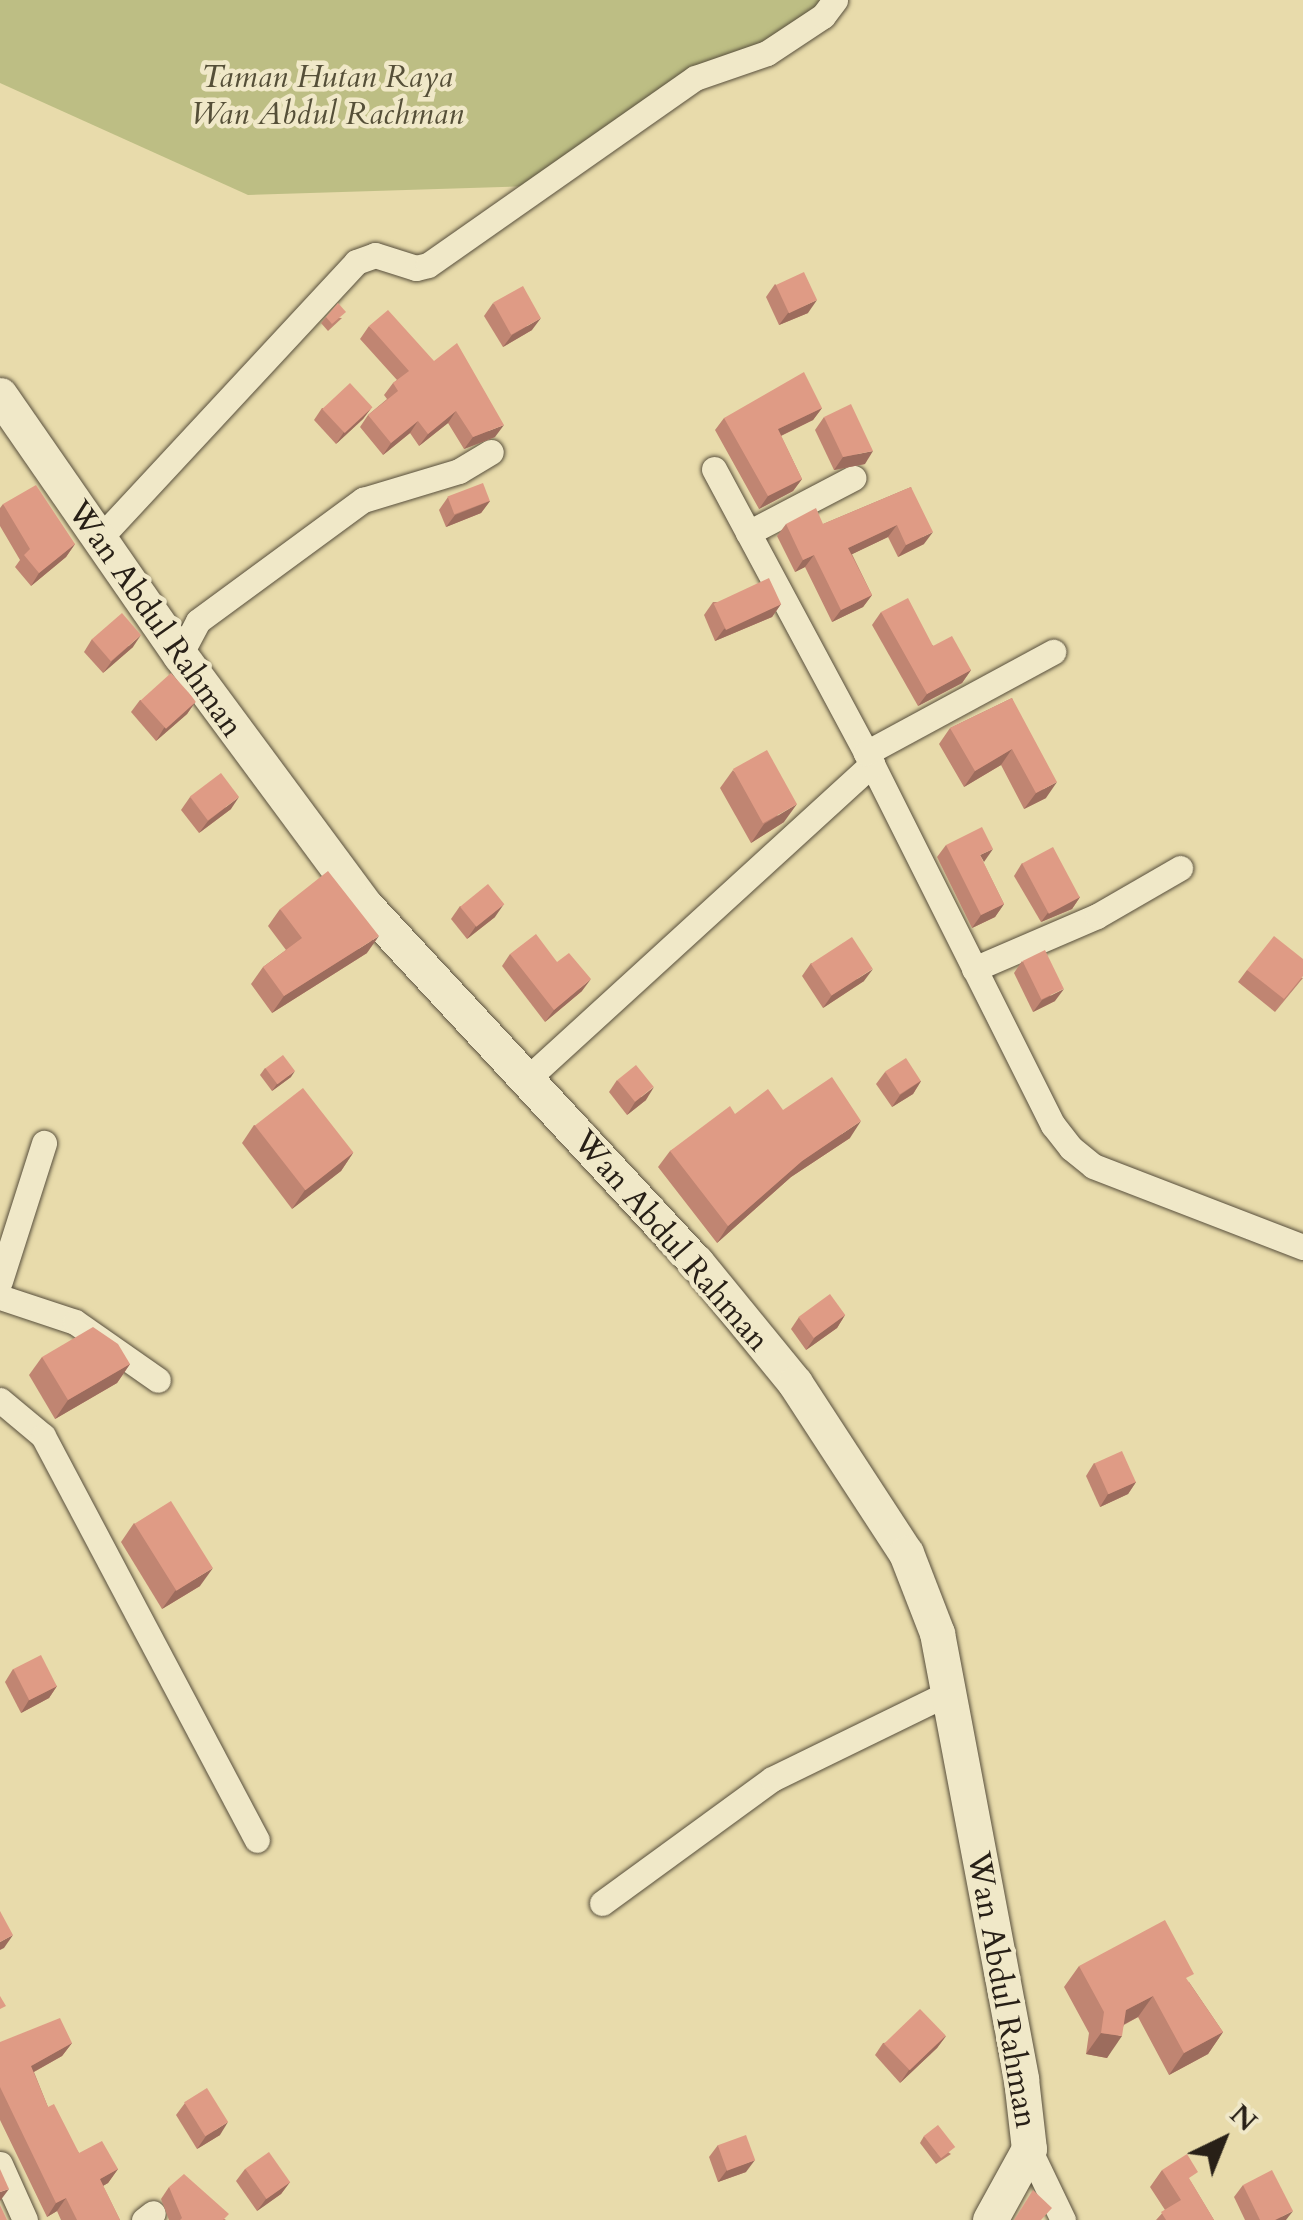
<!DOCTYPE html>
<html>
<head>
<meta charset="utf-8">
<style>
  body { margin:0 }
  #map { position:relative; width:1303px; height:2220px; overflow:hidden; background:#e8dbab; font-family:Cardo,serif }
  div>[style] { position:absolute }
  .green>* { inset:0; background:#bdbe84 }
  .roads { filter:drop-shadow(0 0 2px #584f3c) drop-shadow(0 0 2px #584f3c) }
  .street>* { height:25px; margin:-12.5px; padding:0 12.5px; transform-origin:12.5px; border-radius:12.5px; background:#f0e8c8 }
  .secondary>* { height:35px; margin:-17.5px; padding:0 17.5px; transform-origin:17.5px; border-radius:17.5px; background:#f0e8c8 }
  .wall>* { inset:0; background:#c08572 }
  .shaded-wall>* { inset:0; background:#9c6c5d }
  .building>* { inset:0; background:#df9b85; transform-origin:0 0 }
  span { translate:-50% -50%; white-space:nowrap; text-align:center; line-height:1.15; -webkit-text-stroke:9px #f0e8c8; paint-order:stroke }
  .park-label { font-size:32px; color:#554f38; font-style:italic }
  .street-label { font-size:32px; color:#282017 }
  .north { position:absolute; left:1173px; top:2090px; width:100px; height:100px; -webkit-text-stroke:8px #f0e8c8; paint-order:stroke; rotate:43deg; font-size:28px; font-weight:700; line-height:40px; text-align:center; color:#282017 }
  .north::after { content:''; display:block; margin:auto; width:35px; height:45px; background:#282017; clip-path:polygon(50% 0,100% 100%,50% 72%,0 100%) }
</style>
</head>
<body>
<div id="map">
  <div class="green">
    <i style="clip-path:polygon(0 0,833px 0,561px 185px,248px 195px,0 83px)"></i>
  </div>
  <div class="roads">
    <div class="street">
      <i style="left:714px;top:469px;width:322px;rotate:61.8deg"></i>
      <i style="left:748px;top:533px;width:119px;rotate:-27.6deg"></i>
      <i style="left:98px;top:540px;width:379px;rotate:-47.1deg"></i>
      <i style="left:356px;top:262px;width:20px;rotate:-20deg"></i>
      <i style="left:375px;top:255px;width:43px;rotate:17.6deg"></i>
      <i style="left:416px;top:268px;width:12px;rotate:-14deg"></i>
      <i style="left:428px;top:265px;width:326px;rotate:-35deg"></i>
      <i style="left:695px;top:78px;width:76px;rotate:-19.1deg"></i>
      <i style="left:767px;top:53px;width:67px;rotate:-33.5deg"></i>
      <i style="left:823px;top:16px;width:20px;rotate:-53deg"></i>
      <i style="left:180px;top:655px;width:38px;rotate:-62deg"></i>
      <i style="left:198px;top:621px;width:205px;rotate:-36.3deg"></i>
      <i style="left:363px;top:500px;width:100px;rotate:-16.8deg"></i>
      <i style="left:459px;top:471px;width:37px;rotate:-31deg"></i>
      <i style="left:872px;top:764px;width:404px;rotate:63.4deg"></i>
      <i style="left:1053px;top:1125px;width:29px;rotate:52deg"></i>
      <i style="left:1071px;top:1148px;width:28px;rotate:39deg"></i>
      <i style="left:1093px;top:1166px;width:225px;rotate:21.1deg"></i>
      <i style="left:974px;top:969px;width:134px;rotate:-23.3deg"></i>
      <i style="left:1097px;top:916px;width:96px;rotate:-30deg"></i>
      <i style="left:526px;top:1080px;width:469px;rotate:-42.4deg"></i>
      <i style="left:872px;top:764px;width:13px;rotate:-119deg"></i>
      <i style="left:866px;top:753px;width:213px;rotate:-28.4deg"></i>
      <i style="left:0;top:1281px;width:145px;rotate:-72.3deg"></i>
      <i style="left:0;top:1297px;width:79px;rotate:18.4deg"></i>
      <i style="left:75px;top:1322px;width:101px;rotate:34.9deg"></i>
      <i style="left:0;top:1400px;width:56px;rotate:39.9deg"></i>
      <i style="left:43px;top:1436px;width:457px;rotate:62.1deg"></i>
      <i style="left:602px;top:1903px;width:210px;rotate:-36.1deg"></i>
      <i style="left:772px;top:1779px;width:196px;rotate:-26deg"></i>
      <i style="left:1029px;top:2149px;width:79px;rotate:64.4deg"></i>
      <i style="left:0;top:2164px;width:61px;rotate:65.9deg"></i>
      <i style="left:144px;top:2220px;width:11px;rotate:-38deg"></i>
    </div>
    <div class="secondary">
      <i style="left:0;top:395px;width:316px;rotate:55.3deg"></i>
      <i style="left:180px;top:655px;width:311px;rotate:53.5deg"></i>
      <i style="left:365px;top:905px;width:487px;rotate:47.2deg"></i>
      <i style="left:696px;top:1262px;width:156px;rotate:50.7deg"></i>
      <i style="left:795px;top:1383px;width:203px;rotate:56.9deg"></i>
      <i style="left:906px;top:1553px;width:86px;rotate:68.8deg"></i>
      <i style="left:937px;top:1633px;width:454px;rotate:79.3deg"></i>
      <i style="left:1021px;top:2079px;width:70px;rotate:83.5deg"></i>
      <i style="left:1029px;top:2149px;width:81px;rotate:118.8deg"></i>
    </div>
  </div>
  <div class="wall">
    <i style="clip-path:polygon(775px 284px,808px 313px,779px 325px,766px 297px)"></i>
    <i style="clip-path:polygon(493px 303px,532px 330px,503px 347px,484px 316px)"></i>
    <i style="clip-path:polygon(326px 317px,342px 318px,328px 331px,321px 323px)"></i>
    <i style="clip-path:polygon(369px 326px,495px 437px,464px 449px,448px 423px,419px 446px,410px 433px,383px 455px,360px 427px,368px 415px,387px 399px,384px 395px,393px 383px,397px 380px,360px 339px)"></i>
    <i style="clip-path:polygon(372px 407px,363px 419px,336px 444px,314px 420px,322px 408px)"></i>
    <i style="clip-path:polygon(822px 408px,813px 420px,781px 436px,802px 479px,793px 491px,759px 509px,715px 430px,724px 418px)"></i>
    <i style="clip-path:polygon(824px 417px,865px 464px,834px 470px,815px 430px)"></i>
    <i style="clip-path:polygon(911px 487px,924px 544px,898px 557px,888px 537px,852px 554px,872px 595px,863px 607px,832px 622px,805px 567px,795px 572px,777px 536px,786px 524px,823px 524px)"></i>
    <i style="clip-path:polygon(448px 497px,490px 501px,481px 513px,446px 527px,439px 510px)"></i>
    <i style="clip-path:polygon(3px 504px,75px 544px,66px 557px,31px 586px,15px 567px,20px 560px,0 526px,0 508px)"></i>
    <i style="clip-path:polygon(713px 602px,781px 604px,772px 617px,715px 641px,704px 615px)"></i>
    <i style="clip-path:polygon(881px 612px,971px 670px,962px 683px,918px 706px,872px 625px)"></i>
    <i style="clip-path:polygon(92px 639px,133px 647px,103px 673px,84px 652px)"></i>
    <i style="clip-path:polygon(1012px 698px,1046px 798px,1024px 809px,1001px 765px,964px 787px,939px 744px,950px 728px)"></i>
    <i style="clip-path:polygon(140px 700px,196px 701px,187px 714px,156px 741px,131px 712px)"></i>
    <i style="clip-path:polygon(733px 770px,784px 822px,751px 843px,720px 788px)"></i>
    <i style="clip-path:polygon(190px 797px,231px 809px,199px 833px,181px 810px)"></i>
    <i style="clip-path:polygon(946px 845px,983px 862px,1004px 904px,995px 917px,972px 928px,937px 857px)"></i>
    <i style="clip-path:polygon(1022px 863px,1080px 897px,1072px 909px,1041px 922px,1014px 876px)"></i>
    <i style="clip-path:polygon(460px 906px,495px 917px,467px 939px,451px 919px)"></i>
    <i style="clip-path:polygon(280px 909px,367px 953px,272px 1013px,251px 984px,263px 967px,286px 950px,268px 926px)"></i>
    <i style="clip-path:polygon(510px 954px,557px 962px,582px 991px,545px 1022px,502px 966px)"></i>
    <i style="clip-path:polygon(1022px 961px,1055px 1001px,1033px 1012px,1014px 973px)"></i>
    <i style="clip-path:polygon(811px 963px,864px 981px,823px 1008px,802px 976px)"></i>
    <i style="clip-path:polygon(1247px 970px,1303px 978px,1275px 1012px,1238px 982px)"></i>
    <i style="clip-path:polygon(265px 1068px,291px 1077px,272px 1091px,260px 1075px)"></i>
    <i style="clip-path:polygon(885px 1072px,921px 1081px,913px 1094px,892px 1107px,876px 1084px)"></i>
    <i style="clip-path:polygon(617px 1080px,646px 1100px,627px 1115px,609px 1092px)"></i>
    <i style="clip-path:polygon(783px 1110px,850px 1138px,791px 1177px,717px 1243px,658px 1167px,670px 1151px,735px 1114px)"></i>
    <i style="clip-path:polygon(254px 1125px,353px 1153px,341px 1171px,292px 1209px,242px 1143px)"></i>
    <i style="clip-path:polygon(845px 1315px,837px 1328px,806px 1350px,791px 1329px,799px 1317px)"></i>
    <i style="clip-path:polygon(42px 1357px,130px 1364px,117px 1383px,55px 1419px,29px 1375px)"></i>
    <i style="clip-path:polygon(1094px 1463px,1136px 1482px,1128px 1494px,1100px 1507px,1086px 1476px)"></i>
    <i style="clip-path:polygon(134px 1523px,200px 1586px,162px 1609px,121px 1542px)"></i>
    <i style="clip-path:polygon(13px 1669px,57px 1686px,49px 1698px,21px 1713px,5px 1682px)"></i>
    <i style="clip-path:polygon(1079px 1966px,1189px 1982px,1223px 2032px,1208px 2054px,1169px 2075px,1138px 2017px,1124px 2025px,1107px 2058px,1086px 2054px,1089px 2033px,1064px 1987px)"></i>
    <i style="clip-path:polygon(946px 2036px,937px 2048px,900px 2083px,875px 2055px,883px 2043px)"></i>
    <i style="clip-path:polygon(0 2042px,72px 2043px,62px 2056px,34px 2072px,48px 2107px,79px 2153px,118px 2169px,108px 2183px,103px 2186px,120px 2220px,61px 2220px,57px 2211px,47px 2217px,0 2120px)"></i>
    <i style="clip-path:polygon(185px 2103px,220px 2135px,197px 2149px,176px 2115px)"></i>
    <i style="clip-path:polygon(924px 2136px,951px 2154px,936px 2164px,920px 2143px)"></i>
    <i style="clip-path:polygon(718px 2145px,746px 2172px,718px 2182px,709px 2157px)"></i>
    <i style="clip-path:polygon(245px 2169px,290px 2182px,281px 2194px,257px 2211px,236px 2181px)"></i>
    <i style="clip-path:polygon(1162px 2170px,1191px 2182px,1214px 2220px,1156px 2220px,1165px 2210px,1150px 2187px)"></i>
    <i style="clip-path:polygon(1243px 2185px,1286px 2220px,1245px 2220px,1234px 2197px)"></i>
    <i style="clip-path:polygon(169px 2187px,226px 2220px,169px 2220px,161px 2199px)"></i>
  </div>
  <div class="shaded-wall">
    <i style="clip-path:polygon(817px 300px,808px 313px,779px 325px,788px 313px)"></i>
    <i style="clip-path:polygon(541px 318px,532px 330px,503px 347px,512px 335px)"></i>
    <i style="clip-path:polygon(372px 407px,363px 419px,336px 444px,344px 432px)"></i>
    <i style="clip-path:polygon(822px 408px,813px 420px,770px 441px,778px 429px)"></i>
    <i style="clip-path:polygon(456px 411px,448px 423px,419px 446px,428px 434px)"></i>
    <i style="clip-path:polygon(418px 421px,410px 433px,383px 455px,391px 443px)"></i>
    <i style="clip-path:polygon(504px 425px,495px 437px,464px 449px,473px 437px)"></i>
    <i style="clip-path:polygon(873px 451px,865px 464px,834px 470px,843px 457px)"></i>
    <i style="clip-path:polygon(802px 479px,793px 491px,759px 509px,768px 496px)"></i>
    <i style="clip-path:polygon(490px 501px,481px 513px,446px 527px,455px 515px)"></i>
    <i style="clip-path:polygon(897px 525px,888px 537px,840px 560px,848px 548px)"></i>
    <i style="clip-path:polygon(933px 532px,924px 544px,898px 557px,906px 545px)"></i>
    <i style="clip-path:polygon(75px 544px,66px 557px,31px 586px,39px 573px)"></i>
    <i style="clip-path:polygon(814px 555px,805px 567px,795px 572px,803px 560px)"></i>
    <i style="clip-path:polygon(872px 595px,863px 607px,832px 622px,841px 610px)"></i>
    <i style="clip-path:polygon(781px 604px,772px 617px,715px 641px,724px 629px)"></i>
    <i style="clip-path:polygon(141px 635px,133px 647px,103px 673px,112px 661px)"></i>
    <i style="clip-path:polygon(971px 670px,962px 683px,918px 706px,927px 694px)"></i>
    <i style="clip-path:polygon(196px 701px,187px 714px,156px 741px,164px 728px)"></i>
    <i style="clip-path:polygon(1012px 749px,1001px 765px,964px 787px,975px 771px)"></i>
    <i style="clip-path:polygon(1057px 782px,1046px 798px,1024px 809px,1036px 793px)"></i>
    <i style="clip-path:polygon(239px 797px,231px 809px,199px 833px,208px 821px)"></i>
    <i style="clip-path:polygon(797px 804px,784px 822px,751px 843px,764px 824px)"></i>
    <i style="clip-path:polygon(993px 849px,984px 862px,980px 855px)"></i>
    <i style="clip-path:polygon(1080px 897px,1072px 909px,1041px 922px,1050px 910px)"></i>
    <i style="clip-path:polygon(504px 904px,495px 917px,467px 939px,476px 926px)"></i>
    <i style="clip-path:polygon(1004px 904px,995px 917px,972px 928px,981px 915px)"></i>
    <i style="clip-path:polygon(379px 936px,367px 953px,272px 1013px,284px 996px)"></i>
    <i style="clip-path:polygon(873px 969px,864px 981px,823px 1008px,832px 995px)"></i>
    <i style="clip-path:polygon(591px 979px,582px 991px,545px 1022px,554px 1010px)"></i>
    <i style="clip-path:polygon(1064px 989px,1055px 1001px,1033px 1012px,1042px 1000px)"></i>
    <i style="clip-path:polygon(295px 1071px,291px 1077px,272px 1091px,277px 1084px)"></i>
    <i style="clip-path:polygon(921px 1081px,913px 1094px,892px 1107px,900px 1095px)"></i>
    <i style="clip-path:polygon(654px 1087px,646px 1100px,627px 1115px,635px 1102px)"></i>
    <i style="clip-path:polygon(861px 1121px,850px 1138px,791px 1177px,717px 1243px,728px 1226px,802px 1161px)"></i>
    <i style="clip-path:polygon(353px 1153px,341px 1171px,292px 1209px,305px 1190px)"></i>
    <i style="clip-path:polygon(845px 1315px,837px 1328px,806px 1350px,815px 1337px)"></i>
    <i style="clip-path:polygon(130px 1364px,117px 1383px,55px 1419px,68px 1400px)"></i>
    <i style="clip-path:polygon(1136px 1482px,1128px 1494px,1100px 1507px,1108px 1494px)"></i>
    <i style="clip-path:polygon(213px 1568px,200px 1586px,162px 1609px,175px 1591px)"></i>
    <i style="clip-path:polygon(57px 1686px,49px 1698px,21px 1713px,29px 1700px)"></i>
    <i style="clip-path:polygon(13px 1935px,4px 1948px,0 1950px,0 1942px)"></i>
    <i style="clip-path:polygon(1153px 1996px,1138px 2017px,1111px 2031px,1126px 2010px)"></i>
    <i style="clip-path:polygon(1223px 2032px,1208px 2054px,1169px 2075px,1184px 2053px)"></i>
    <i style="clip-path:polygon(1101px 2033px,1122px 2036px,1107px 2058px,1086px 2054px)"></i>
    <i style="clip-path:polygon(946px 2036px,937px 2048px,900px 2083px,909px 2070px)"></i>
    <i style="clip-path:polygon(72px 2043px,62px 2056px,21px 2079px,31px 2066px)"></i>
    <i style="clip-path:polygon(228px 2122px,220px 2135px,197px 2149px,206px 2136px)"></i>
    <i style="clip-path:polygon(755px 2160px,746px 2172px,718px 2182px,727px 2170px)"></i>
    <i style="clip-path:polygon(118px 2169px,108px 2183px,90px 2193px,100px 2179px)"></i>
    <i style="clip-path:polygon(290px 2182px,281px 2194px,257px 2211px,266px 2199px)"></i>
    <i style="clip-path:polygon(9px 2189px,0 2201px,0 2192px)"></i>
    <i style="clip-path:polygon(66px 2198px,57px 2211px,47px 2217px,56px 2203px)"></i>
    <i style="clip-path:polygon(1293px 2211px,1286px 2220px,1275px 2220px)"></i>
  </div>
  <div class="building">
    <i style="left:804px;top:272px;width:31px;height:31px;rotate:65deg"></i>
    <i style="left:523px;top:286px;width:37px;height:34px;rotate:61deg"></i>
    <i style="clip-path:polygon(338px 303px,346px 312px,332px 324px,326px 317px)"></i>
    <i style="clip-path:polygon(388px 310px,434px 361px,457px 343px,504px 425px,473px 437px,456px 411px,428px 434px,418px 421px,391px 443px,368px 415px,398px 391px,393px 383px,409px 371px,369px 326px)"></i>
    <i style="clip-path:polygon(804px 372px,822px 408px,778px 429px,802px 479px,768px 496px,724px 418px)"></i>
    <i style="left:350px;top:383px;width:33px;height:38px;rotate:47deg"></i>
    <i style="clip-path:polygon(851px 404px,873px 451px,843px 457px,824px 417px)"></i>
    <i style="left:483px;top:483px;width:19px;height:38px;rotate:69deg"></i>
    <i style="clip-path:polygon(36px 485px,75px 544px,39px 573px,24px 555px,30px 549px,3px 504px)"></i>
    <i style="clip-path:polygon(911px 487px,933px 532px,906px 545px,897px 525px,848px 548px,872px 595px,841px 610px,814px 555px,803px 560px,786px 524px,816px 508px,823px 524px)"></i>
    <i style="left:769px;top:578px;width:29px;height:61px;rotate:65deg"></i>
    <i style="clip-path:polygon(908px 598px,933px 646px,952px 636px,971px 670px,927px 694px,881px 612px)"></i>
    <i style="left:122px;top:613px;width:29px;height:40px;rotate:49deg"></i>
    <i style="left:171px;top:673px;width:38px;height:41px;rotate:48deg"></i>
    <i style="clip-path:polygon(1012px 698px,1057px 782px,1036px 793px,1012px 749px,975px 771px,950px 728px)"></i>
    <i style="left:767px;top:750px;width:62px;height:39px;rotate:61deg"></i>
    <i style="left:221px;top:773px;width:30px;height:39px;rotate:53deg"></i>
    <i style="clip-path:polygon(982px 827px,993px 849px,980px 855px,1004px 904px,981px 915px,946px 845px)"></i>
    <i style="left:1053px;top:847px;width:57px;height:35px;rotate:62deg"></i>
    <i style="clip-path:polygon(328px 871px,379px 936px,284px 996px,263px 967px,302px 938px,280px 909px)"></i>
    <i style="left:488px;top:884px;width:26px;height:36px;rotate:51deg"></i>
    <i style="clip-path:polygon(536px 934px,557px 962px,569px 953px,591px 979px,554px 1010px,510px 954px)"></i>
    <i style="clip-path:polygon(1274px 936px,1303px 959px,1303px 976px,1284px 999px,1247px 970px)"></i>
    <i style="left:852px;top:937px;width:38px;height:49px;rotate:57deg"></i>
    <i style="left:1045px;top:950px;width:43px;height:25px;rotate:64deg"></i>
    <i style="left:283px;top:1055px;width:20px;height:22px;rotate:53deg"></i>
    <i style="left:906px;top:1058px;width:27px;height:25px;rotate:57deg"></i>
    <i style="left:636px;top:1065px;width:28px;height:24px;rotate:51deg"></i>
    <i style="clip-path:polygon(832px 1077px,861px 1121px,802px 1161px,728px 1226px,670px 1151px,730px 1106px,735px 1114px,768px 1089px,783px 1110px)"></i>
    <i style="left:303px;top:1088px;width:82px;height:61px;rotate:52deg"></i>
    <i style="left:830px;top:1294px;width:26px;height:39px;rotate:54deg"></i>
    <i style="clip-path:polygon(93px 1327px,118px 1344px,130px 1364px,68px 1400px,42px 1357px)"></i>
    <i style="left:1122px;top:1451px;width:34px;height:30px;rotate:66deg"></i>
    <i style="left:171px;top:1501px;width:79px;height:43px;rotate:58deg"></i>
    <i style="left:41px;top:1655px;width:35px;height:31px;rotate:63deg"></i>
    <i style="clip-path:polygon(0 1911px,13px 1935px,0 1942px)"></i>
    <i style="clip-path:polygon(1165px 1920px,1194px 1974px,1186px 1978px,1223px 2032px,1184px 2053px,1153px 1996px,1126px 2010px,1122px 2036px,1101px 2033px,1104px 2012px,1079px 1966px)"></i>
    <i style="clip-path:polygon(0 1996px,6px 2006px,0 2009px)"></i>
    <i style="left:920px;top:2009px;width:37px;height:50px;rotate:46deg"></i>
    <i style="clip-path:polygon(60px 2018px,72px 2043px,31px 2066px,48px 2107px,54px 2104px,79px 2153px,102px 2141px,118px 2169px,100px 2179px,120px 2220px,77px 2220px,66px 2198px,56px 2203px,0 2087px,0 2042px)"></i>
    <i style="left:207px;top:2088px;width:40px;height:27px;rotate:58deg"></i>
    <i style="left:938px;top:2125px;width:28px;height:18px;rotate:52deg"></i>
    <i style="left:746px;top:2135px;width:27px;height:30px;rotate:70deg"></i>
    <i style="left:269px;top:2152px;width:37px;height:29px;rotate:55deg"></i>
    <i style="clip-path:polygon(1187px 2154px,1198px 2172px,1189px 2178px,1214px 2220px,1166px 2220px,1161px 2212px,1181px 2200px,1162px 2170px)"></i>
    <i style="clip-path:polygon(0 2169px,9px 2189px,0 2192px)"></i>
    <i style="clip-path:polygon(1272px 2170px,1293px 2211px,1275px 2220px,1260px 2220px,1243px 2185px)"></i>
    <i style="clip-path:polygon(184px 2174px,229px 2214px,223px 2220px,180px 2220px,182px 2218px,169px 2187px)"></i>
    <i style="clip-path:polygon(1033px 2190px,1052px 2208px,1041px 2220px,1014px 2220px)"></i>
    <i style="clip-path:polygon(0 2205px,7px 2220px,0 2220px)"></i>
  </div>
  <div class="park-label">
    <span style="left:327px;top:96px">Taman Hutan Raya<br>Wan Abdul Rachman</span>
  </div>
  <div class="street-label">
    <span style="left:155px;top:619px;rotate:55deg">Wan Abdul Rahman</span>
    <span style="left:671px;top:1241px;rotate:49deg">Wan Abdul Rahman</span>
    <span style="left:1002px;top:1990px;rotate:80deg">Wan Abdul Rahman</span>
  </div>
  <div class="north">N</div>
</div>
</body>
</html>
